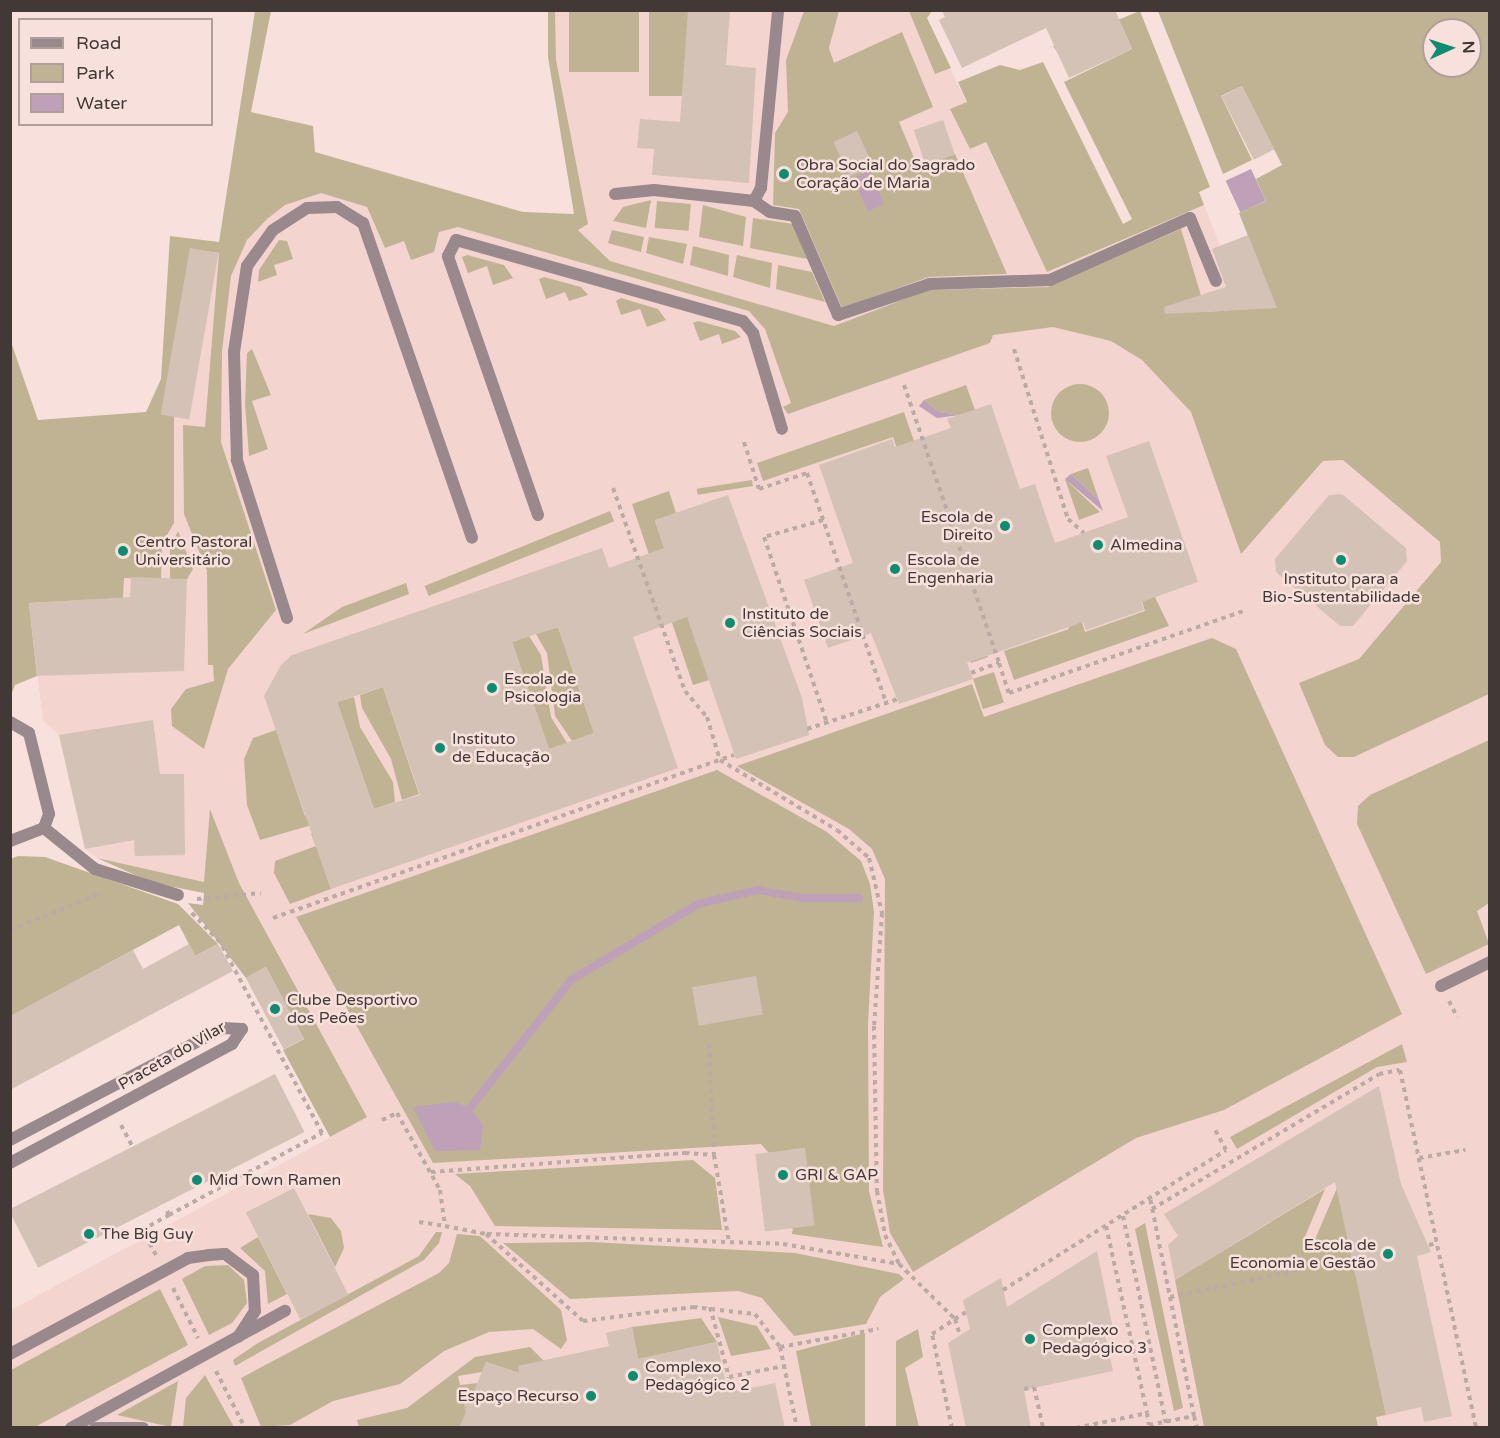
<!DOCTYPE html>
<html>
<head>
<meta charset="utf-8">
<style>
  body { margin:0 }
  #map { position:relative; width:1500px; height:1438px; overflow:hidden; background:#f8e1dc; font-family:"Varela Round",sans-serif }
  div>[style] { position:absolute }
  .built>* { inset:0; background:#f4d4cf }
  .green>* { inset:0; background:#c0b394; transform-origin:0 0 }
  .round { border-radius:50% }
  .water>* { inset:0; background:#bea0b8; transform-origin:0 0 }
  .stream>* { height:8px; margin:-4px; padding:0 4px; transform-origin:4px; border-radius:4px; background:#bea0b8 }
  .building>* { inset:0; background:#d3c2b5; transform-origin:0 0 }
  .path>* { height:4px; margin-top:-2px; transform-origin:0; background:repeating-linear-gradient(90deg,#bcaaa6 0 4.5px,transparent 0 9px) }
  .lane>* { height:12px; margin:-6px; padding:0 6px; transform-origin:6px; border-radius:6px; background:#99888c }
  .street>* { height:12px; margin:-6px; padding:0 6px; transform-origin:6px; border-radius:6px; background:#99888c }
  .dots>* { width:16px; height:16px; translate:-50% -50%; box-sizing:border-box; border:3px solid #f8e1dc; border-radius:50% }
  span { translate:-50% -50%; white-space:nowrap; text-align:center; line-height:1.15; -webkit-text-stroke:5px #f8e1dc; paint-order:stroke }
  .poi-label { font-size:16px; color:#423937 }
  .left { translate:0 -50%; text-align:left }
  .right { translate:-100% -50%; text-align:right }
  .street-label { font-size:16px; color:#423937 }
  .frame { position:absolute; inset:0; border:12px solid #423937; pointer-events:none }
  .legend { position:absolute; left:18px; top:18px; width:195px; height:108px; box-sizing:border-box; background:#f8e1dc; border:2px solid #af9e9a; margin:0; padding:8px 10px; list-style:none; font-size:18px; color:#423937 }
  .legend li { display:flex; align-items:center; gap:12px; height:30px }
  .legend b { width:30px; border:2px solid #af9e9a }
  .north { position:absolute; left:1422px; top:18px; width:60px; height:60px; box-sizing:border-box; background:#f8e1dc; border:2px solid #af9e9a; border-radius:50%; rotate:87deg; font-size:16px; font-weight:700; line-height:24px; text-align:center; color:#423937 }
  .north::after { content:''; display:block; margin:auto; width:21px; height:27px; background:#0d8c71; clip-path:polygon(50% 0,100% 100%,50% 72%,0 100%) }
</style>
</head>
<body>
<div id="map">
  <div class="built">
    <i style="clip-path:polygon(548px 11px,923px 11px,1047px 272px,1204px 205px,1220px 246px,1248px 235px,1489px 295px,1489px 1427px,11px 1428px,11px 1310px,351px 1126px,238px 914px,203px 911px,204px 882px,97px 858px,85px 849px,59px 735px,43px 721px,29px 603px,174px 416px,190px 248px,219px 253px,205px 428px,214px 432px,242px 156px,608px 260px,578px 229px,548px 57px)"></i>
  </div>
  <div class="green">
    <i style="clip-path:polygon(evenodd,255px 11px,271px 11px,251px 112px,313px 126px,315px 152px,523px 212px,574px 214px,548px 57px,548px 11px,555px 11px,556px 60px,588px 224px,578px 230px,610px 261px,834px 326px,928px 290px,1048px 287px,1181px 229px,1206px 312px,1276px 307px,1239px 213px,1266px 201px,1256px 179px,1282px 165px,1242px 86px,1221px 96px,1252px 160px,1223px 174px,1158px 11px,1489px 11px,1489px 694px,1354px 757px,1338px 757px,1325px 745px,1299px 683px,1359px 659px,1441px 562px,1440px 542px,1343px 460px,1323px 461px,1241px 554px,1191px 412px,1142px 360px,1111px 341px,1053px 327px,993px 335px,990px 343px,788px 414px,783px 407px,791px 403px,765px 329px,749px 311px,458px 227px,439px 232px,434px 252px,411px 260px,404px 241px,385px 248px,367px 207px,321px 193px,285px 205px,267px 219px,247px 240px,231px 276px,222px 352px,221px 442px,276px 610px,228px 669px,204px 749px,172px 726px,171px 709px,186px 689px,214px 681px,213px 665px,208px 665px,207px 571px,184px 514px,183px 425px,205px 427px,219px 253px,190px 249px,174px 416px,174px 523px,162px 543px,161px 579px,124px 578px,123px 598px,29px 603px,37px 676px,15px 685px,11px 695px,10px 339px,38px 420px,146px 412px,161px 379px,170px 236px,219px 242px,255px 11px,1434px 30px,1470px 30px,1470px 66px,1434px 66px,1434px 30px)"></i>
    <i style="left:569px;top:11px;width:70px;height:61px"></i>
    <i style="left:649px;top:11px;width:39px;height:85px"></i>
    <i style="clip-path:polygon(804px 11px,839px 11px,829px 48px,834px 63px,902px 32px,933px 107px,899px 122px,918px 167px,955px 154px,1007px 274px,929px 277px,842px 308px,799px 209px,773px 205px,775px 133px,788px 112px,786px 60px)"></i>
    <i style="clip-path:polygon(909px 11px,932px 11px,927px 18px,951px 68px,935px 74px)"></i>
    <i style="clip-path:polygon(1140px 11px,1210px 187px,1199px 192px,1204px 205px,1047px 272px,986px 142px,970px 149px,950px 109px,967px 102px,958px 82px,1000px 65px,1020px 70px,1043px 62px,1123px 224px,1132px 219px,1064px 82px,1132px 49px,1121px 24px,1058px 53px,1053px 46px)"></i>
    <i style="clip-path:polygon(651px 200px,646px 228px,613px 221px,623px 207px)"></i>
    <i style="left:657px;top:201px;width:34px;height:27px;rotate:5deg"></i>
    <i style="clip-path:polygon(703px 205px,746px 217px,743px 246px,699px 237px)"></i>
    <i style="clip-path:polygon(753px 218px,793px 224px,807px 259px,750px 248px)"></i>
    <i style="clip-path:polygon(612px 230px,644px 237px,641px 252px,608px 243px)"></i>
    <i style="clip-path:polygon(649px 237px,687px 244px,683px 264px,646px 253px)"></i>
    <i style="clip-path:polygon(279px 240px,287px 241px,293px 259px,274px 265px,277px 275px,258px 282px,259px 270px)"></i>
    <i style="clip-path:polygon(693px 246px,729px 255px,728px 276px,690px 265px)"></i>
    <i style="clip-path:polygon(467px 255px,504px 265px,513px 278px,493px 285px,487px 266px,468px 273px,462px 257px)"></i>
    <i style="clip-path:polygon(737px 255px,772px 263px,770px 288px,733px 277px)"></i>
    <i style="clip-path:polygon(778px 265px,812px 272px,825px 302px,776px 289px)"></i>
    <i style="clip-path:polygon(544px 277px,581px 287px,588px 295px,569px 301px,565px 292px,546px 299px,539px 279px)"></i>
    <i style="clip-path:polygon(621px 298px,658px 309px,666px 320px,647px 327px,640px 309px,621px 315px,616px 301px)"></i>
    <i style="clip-path:polygon(698px 321px,735px 331px,741px 337px,722px 344px,719px 334px,700px 341px,693px 323px)"></i>
    <i style="clip-path:polygon(252px 349px,271px 395px,252px 401px,268px 449px,249px 456px,245px 404px,247px 353px)"></i>
    <i class="round" style="left:1051px;top:384px;width:58px;height:58px"></i>
    <i style="clip-path:polygon(966px 385px,975px 410px,960px 415px,939px 412px,924px 400px)"></i>
    <i style="clip-path:polygon(904px 412px,988px 657px,971px 663px,893px 437px,763px 481px,757px 463px)"></i>
    <i style="clip-path:polygon(1088px 468px,1099px 500px,1071px 474px)"></i>
    <i style="clip-path:polygon(1065px 479px,1100px 512px,1079px 520px)"></i>
    <i style="left:752px;top:480px;width:6px;height:56px;rotate:81deg"></i>
    <i style="clip-path:polygon(669px 491px,676px 513px,655px 521px,709px 680px,693px 685px,632px 504px)"></i>
    <i style="left:610px;top:511px;width:11px;height:200px;rotate:68deg"></i>
    <i style="clip-path:polygon(178px 531px,193px 569px,187px 579px,170px 579px,170px 547px)"></i>
    <i style="clip-path:polygon(406px 583px,409px 594px,303px 634px,342px 607px)"></i>
    <i style="clip-path:polygon(1152px 591px,1169px 626px,1014px 680px,1004px 651px,1069px 629px,1067px 620px,1080px 616px,1085px 632px,1145px 611px,1140px 595px)"></i>
    <i style="clip-path:polygon(558px 627px,594px 733px,572px 741px,555px 716px,547px 653px,536px 634px)"></i>
    <i style="clip-path:polygon(529px 636px,541px 655px,551px 717px,567px 743px,549px 749px,512px 642px)"></i>
    <i style="clip-path:polygon(1212px 638px,1236px 649px,1402px 1014px,1224px 1110px,1136px 1138px,913px 1272px,890px 1233px,883px 1190px,885px 879px,872px 849px,849px 829px,737px 766px,972px 684px,984px 717px)"></i>
    <i style="left:994px;top:672px;width:32px;height:22px;rotate:72deg"></i>
    <i style="clip-path:polygon(383px 687px,419px 794px,402px 800px,391px 759px,362px 708px,360px 695px)"></i>
    <i style="clip-path:polygon(354px 697px,360px 727px,393px 782px,395px 802px,374px 809px,337px 702px)"></i>
    <i style="clip-path:polygon(276px 730px,305px 816px,363px 796px,367px 809px,260px 840px,247px 805px,244px 759px,253px 738px)"></i>
    <i style="clip-path:polygon(1489px 740px,1489px 903px,1477px 911px,1489px 944px,1426px 974px,1357px 824px,1358px 806px,1370px 795px)"></i>
    <i style="clip-path:polygon(717px 770px,827px 832px,861px 861px,870px 884px,874px 912px,868px 1024px,869px 1191px,883px 1247px,792px 1234px,804px 1148px,769px 1153px,761px 1144px,433px 1163px,296px 917px)"></i>
    <i style="clip-path:polygon(210px 809px,239px 883px,367px 1117px,330px 1137px,283px 1050px,304px 1039px,266px 967px,246px 978px,188px 903px,203px 905px,204px 893px,153px 883px,97px 858px,204px 882px)"></i>
    <i style="clip-path:polygon(369px 814px,316px 846px,331px 889px,290px 904px,274px 873px,275px 861px,316px 846px,311px 834px)"></i>
    <i style="clip-path:polygon(18px 856px,45px 857px,178px 904px,218px 944px,195px 956px,179px 925px,11px 1016px,10px 859px)"></i>
    <i style="clip-path:polygon(1402px 1044px,1407px 1062px,1377px 1067px,1237px 1149px,1230px 1137px)"></i>
    <i style="clip-path:polygon(693px 1160px,715px 1178px,722px 1230px,495px 1226px,470px 1186px,455px 1174px)"></i>
    <i style="clip-path:polygon(1337px 1188px,1386px 1415px,1376px 1417px,1378px 1427px,1204px 1427px,1175px 1280px,1325px 1189px,1304px 1239px,1313px 1244px)"></i>
    <i style="clip-path:polygon(308px 1214px,331px 1218px,341px 1231px,344px 1248px,335px 1267px)"></i>
    <i style="clip-path:polygon(1145px 1223px,1183px 1408px,1174px 1411px,1135px 1229px)"></i>
    <i style="clip-path:polygon(436px 1232px,442px 1232px,439px 1243px,424px 1260px,235px 1366px,233px 1360px,258px 1343px,419px 1256px)"></i>
    <i style="clip-path:polygon(457px 1234px,480px 1236px,561px 1310px,567px 1340px,561px 1349px,533px 1329px,489px 1332px,444px 1351px,400px 1384px,333px 1401px,290px 1425px,261px 1427px,241px 1378px,439px 1273px,449px 1263px)"></i>
    <i style="clip-path:polygon(258px 1237px,287px 1294px,268px 1304px,265px 1271px,240px 1248px)"></i>
    <i style="clip-path:polygon(591px 1242px,795px 1253px,899px 1274px,904px 1279px,880px 1297px,866px 1324px,794px 1336px,762px 1298px,738px 1291px,570px 1299px,503px 1243px)"></i>
    <i style="clip-path:polygon(228px 1265px,244px 1280px,247px 1303px,232px 1323px,209px 1335px,182px 1279px,205px 1266px)"></i>
    <i style="clip-path:polygon(160px 1289px,188px 1345px,35px 1427px,11px 1427px,11px 1370px)"></i>
    <i style="clip-path:polygon(718px 1317px,757px 1326px,771px 1349px,731px 1356px)"></i>
    <i style="clip-path:polygon(701px 1318px,717px 1342px,638px 1359px,632px 1327px)"></i>
    <i style="clip-path:polygon(918px 1329px,923px 1357px,905px 1368px,919px 1427px,896px 1427px,896px 1341px)"></i>
    <i style="clip-path:polygon(865px 1333px,865px 1427px,811px 1427px,796px 1351px)"></i>
    <i style="clip-path:polygon(530px 1347px,546px 1363px,534px 1378px,486px 1362px,482px 1372px,458px 1376px,460px 1385px,478px 1383px,474px 1391px,462px 1394px,466px 1412px,461px 1427px,359px 1427px,357px 1420px,407px 1408px,475px 1357px)"></i>
    <i style="clip-path:polygon(205px 1375px,234px 1427px,183px 1427px,186px 1398px)"></i>
    <i style="clip-path:polygon(178px 1381px,171px 1427px,117px 1415px)"></i>
  </div>
  <div class="water">
    <i style="left:1251px;top:169px;width:35px;height:28px;rotate:65deg"></i>
    <i style="left:870px;top:171px;width:36px;height:18px;rotate:67deg"></i>
    <i style="clip-path:polygon(924px 400px,939px 412px,960px 415px,937px 418px,919px 406px)"></i>
    <i style="clip-path:polygon(1071px 474px,1099px 500px,1103px 511px,1065px 479px)"></i>
    <i style="clip-path:polygon(455px 1102px,470px 1108px,483px 1125px,480px 1150px,435px 1151px,413px 1107px)"></i>
  </div>
  <div class="stream">
    <i style="left:470px;top:1108px;width:163px;rotate:-51.7deg"></i>
    <i style="left:571px;top:980px;width:148px;rotate:-30.9deg"></i>
    <i style="left:698px;top:904px;width:62px;rotate:-13.1deg"></i>
    <i style="left:758px;top:890px;width:46px;rotate:10.1deg"></i>
    <i style="left:803px;top:898px;width:56px"></i>
  </div>
  <div class="building">
    <i style="clip-path:polygon(688px 10px,730px 10px,726px 65px,756px 68px,749px 183px,652px 175px,654px 149px,637px 148px,640px 119px,680px 122px)"></i>
    <i style="clip-path:polygon(942px 10px,1115px 10px,1132px 49px,1069px 78px,1046px 28px,962px 68px,939px 20px,945px 17px)"></i>
    <i style="left:1242px;top:86px;width:71px;height:23px;rotate:63deg"></i>
    <i style="left:943px;top:120px;width:36px;height:31px;rotate:71deg"></i>
    <i style="left:857px;top:131px;width:38px;height:26px;rotate:65deg"></i>
    <i style="clip-path:polygon(1248px 235px,1277px 308px,1165px 314px,1164px 307px,1226px 287px,1212px 249px)"></i>
    <i style="left:190px;top:248px;width:29px;height:169px;rotate:10deg"></i>
    <i style="clip-path:polygon(991px 404px,1020px 489px,1035px 484px,1055px 543px,1128px 517px,1106px 456px,1149px 441px,1198px 582px,1141px 602px,1144px 610px,1086px 630px,1083px 622px,967px 663px,973px 679px,899px 704px,871px 633px,828px 648px,804px 580px,853px 563px,819px 465px,892px 439px,895px 447px,951px 428px,947px 419px)"></i>
    <i style="clip-path:polygon(1342px 494px,1406px 548px,1407px 561px,1353px 626px,1340px 626px,1276px 572px,1275px 559px,1329px 495px)"></i>
    <i style="clip-path:polygon(evenodd,728px 495px,802px 698px,809px 735px,736px 759px,687px 617px,633px 637px,678px 768px,331px 889px,264px 696px,281px 665px,292px 655px,602px 548px,609px 568px,664px 548px,655px 520px,728px 495px,558px 627px,594px 733px,549px 749px,512px 642px,558px 627px,728px 495px,383px 687px,420px 795px,374px 809px,337px 702px,383px 687px)"></i>
    <i style="clip-path:polygon(131px 577px,187px 579px,184px 671px,37px 676px,29px 603px,130px 597px)"></i>
    <i style="clip-path:polygon(153px 720px,160px 774px,184px 774px,185px 855px,135px 856px,134px 840px,85px 849px,59px 735px)"></i>
    <i style="clip-path:polygon(189px 944px,195px 956px,218px 944px,233px 971px,10px 1090px,10px 1016px,133px 950px,143px 969px)"></i>
    <i style="left:266px;top:967px;width:81px;height:23px;rotate:62deg"></i>
    <i style="left:756px;top:976px;width:39px;height:65px;rotate:80deg"></i>
    <i style="left:275px;top:1074px;width:65px;height:299px;rotate:63deg"></i>
    <i style="clip-path:polygon(1379px 1086px,1401px 1184px,1431px 1252px,1417px 1256px,1452px 1416px,1424px 1422px,1421px 1407px,1386px 1415px,1335px 1182px,1175px 1280px,1168px 1245px,1178px 1236px,1164px 1214px)"></i>
    <i style="left:805px;top:1148px;width:78px;height:50px;rotate:83deg"></i>
    <i style="left:294px;top:1188px;width:120px;height:54px;rotate:63deg"></i>
    <i style="clip-path:polygon(1097px 1251px,1113px 1329px,1104px 1330px,1113px 1371px,1024px 1390px,1031px 1428px,966px 1428px,948px 1343px,970px 1329px,963px 1300px,1001px 1278px,1007px 1307px)"></i>
    <i style="clip-path:polygon(632px 1327px,638px 1359px,717px 1342px,726px 1385px,735px 1382px,737px 1391px,775px 1383px,785px 1428px,459px 1428px,466px 1412px,462px 1394px,474px 1391px,486px 1362px,519px 1373px,518px 1366px,609px 1346px,606px 1333px)"></i>
  </div>
  <div class="path">
    <i style="left:1014px;top:349px;width:178px;rotate:72.4deg"></i>
    <i style="left:1068px;top:519px;width:21px;rotate:41deg"></i>
    <i style="left:904px;top:385px;width:294px;rotate:71.1deg"></i>
    <i style="left:744px;top:442px;width:49px;rotate:72.3deg"></i>
    <i style="left:759px;top:489px;width:51px;rotate:-18.4deg"></i>
    <i style="left:807px;top:473px;width:243px;rotate:71deg"></i>
    <i style="left:613px;top:488px;width:215px;rotate:70.5deg"></i>
    <i style="left:685px;top:691px;width:34px;rotate:50deg"></i>
    <i style="left:707px;top:717px;width:45px;rotate:73.2deg"></i>
    <i style="left:720px;top:760px;width:136px;rotate:30.9deg"></i>
    <i style="left:837px;top:830px;width:43px;rotate:41.2deg"></i>
    <i style="left:869px;top:858px;width:57px;rotate:76.7deg"></i>
    <i style="left:882px;top:913px;width:113px;rotate:94deg"></i>
    <i style="left:874px;top:1026px;width:165px;rotate:89deg"></i>
    <i style="left:877px;top:1191px;width:45px;rotate:79.7deg"></i>
    <i style="left:885px;top:1235px;width:32px;rotate:64deg"></i>
    <i style="left:899px;top:1264px;width:78px;rotate:44.5deg"></i>
    <i style="left:955px;top:1319px;width:17px;rotate:73deg"></i>
    <i style="left:823px;top:520px;width:61px;rotate:163.9deg"></i>
    <i style="left:764px;top:537px;width:196px;rotate:71.3deg"></i>
    <i style="left:971px;top:673px;width:30px;rotate:-20deg"></i>
    <i style="left:999px;top:663px;width:32px;rotate:72deg"></i>
    <i style="left:1009px;top:693px;width:248px;rotate:-19.3deg"></i>
    <i style="left:807px;top:729px;width:96px;rotate:-18.2deg"></i>
    <i style="left:197px;top:899px;width:64px;rotate:-5.4deg"></i>
    <i style="left:273px;top:918px;width:489px;rotate:-19.5deg"></i>
    <i style="left:10px;top:930px;width:99px;rotate:-21.9deg"></i>
    <i style="left:1449px;top:1001px;width:18px;rotate:63deg"></i>
    <i style="left:709px;top:1044px;width:111px;rotate:87.4deg"></i>
    <i style="left:382px;top:1120px;width:17px;rotate:-25deg"></i>
    <i style="left:397px;top:1113px;width:88px;rotate:60.8deg"></i>
    <i style="left:440px;top:1190px;width:36px;rotate:82deg"></i>
    <i style="left:445px;top:1226px;width:42px;rotate:11deg"></i>
    <i style="left:486px;top:1234px;width:130px;rotate:41.9deg"></i>
    <i style="left:583px;top:1321px;width:111px;rotate:-7.3deg"></i>
    <i style="left:693px;top:1307px;width:62px;rotate:6.4deg"></i>
    <i style="left:755px;top:1314px;width:41px;rotate:52.9deg"></i>
    <i style="left:780px;top:1347px;width:83px;rotate:78.1deg"></i>
    <i style="left:121px;top:1125px;width:26px;rotate:62deg"></i>
    <i style="left:1419px;top:1158px;width:47px;rotate:-9.9deg"></i>
    <i style="left:431px;top:1172px;width:255px;rotate:-4.3deg"></i>
    <i style="left:685px;top:1153px;width:29px;rotate:4deg"></i>
    <i style="left:714px;top:1155px;width:88px;rotate:80.2deg"></i>
    <i style="left:1152px;top:1209px;width:264px;rotate:-30.7deg"></i>
    <i style="left:1379px;top:1074px;width:21px;rotate:-11deg"></i>
    <i style="left:1400px;top:1070px;width:366px;rotate:78deg"></i>
    <i style="left:169px;top:1215px;width:174px;rotate:-28.2deg"></i>
    <i style="left:322px;top:1133px;width:217px;rotate:-118.1deg"></i>
    <i style="left:220px;top:942px;width:45px;rotate:-134.1deg"></i>
    <i style="left:1123px;top:1216px;width:217px;rotate:78.3deg"></i>
    <i style="left:419px;top:1222px;width:26px;rotate:9deg"></i>
    <i style="left:1106px;top:1226px;width:191px;rotate:77.6deg"></i>
    <i style="left:487px;top:1234px;width:296px;rotate:1.9deg"></i>
    <i style="left:783px;top:1244px;width:118px;rotate:9.8deg"></i>
    <i style="left:1429px;top:1245px;width:8px;rotate:-14deg"></i>
    <i style="left:156px;top:1255px;width:29px;rotate:-119deg"></i>
    <i style="left:142px;top:1230px;width:31px;rotate:-29deg"></i>
    <i style="left:169px;top:1215px;width:9px;rotate:-117deg"></i>
    <i style="left:173px;top:1288px;width:56px;rotate:63.4deg"></i>
    <i style="left:1003px;top:1290px;width:263px;rotate:-32.1deg"></i>
    <i style="left:1226px;top:1150px;width:26px;rotate:-118deg"></i>
    <i style="left:1170px;top:1297px;width:131px;rotate:-11.9deg"></i>
    <i style="left:1298px;top:1270px;width:30px;rotate:-70deg"></i>
    <i style="left:710px;top:1307px;width:73px;rotate:74.8deg"></i>
    <i style="left:780px;top:1347px;width:100px;rotate:-10.4deg"></i>
    <i style="left:216px;top:1371px;width:64px;rotate:63deg"></i>
    <i style="left:731px;top:1384px;width:7px;rotate:-106deg"></i>
    <i style="left:729px;top:1377px;width:56px;rotate:-11.3deg"></i>
    <i style="left:1024px;top:1389px;width:10px;rotate:-11deg"></i>
    <i style="left:1034px;top:1387px;width:42px;rotate:77.6deg"></i>
    <i style="left:1194px;top:1416px;width:12px;rotate:76deg"></i>
    <i style="left:952px;top:1428px;width:96px;rotate:-102deg"></i>
    <i style="left:932px;top:1334px;width:40px;rotate:-32.9deg"></i>
    <i style="left:1076px;top:1428px;width:73px;rotate:-11.9deg"></i>
    <i style="left:1147px;top:1413px;width:12px;rotate:81deg"></i>
    <i style="left:1149px;top:1425px;width:46px;rotate:-11.3deg"></i>
    <i style="left:1194px;top:1416px;width:222px;rotate:-101.4deg"></i>
  </div>
  <div class="lane">
    <i style="left:615px;top:194px;width:39px;rotate:-6deg"></i>
    <i style="left:654px;top:190px;width:101px;rotate:6.3deg"></i>
    <i style="left:754px;top:201px;width:15px;rotate:-62deg"></i>
    <i style="left:761px;top:188px;width:179px;rotate:-84.5deg"></i>
    <i style="left:754px;top:201px;width:19px;rotate:35deg"></i>
    <i style="left:770px;top:212px;width:25px;rotate:9deg"></i>
    <i style="left:795px;top:216px;width:108px;rotate:66.5deg"></i>
    <i style="left:838px;top:315px;width:97px;rotate:-18.6deg"></i>
    <i style="left:930px;top:284px;width:120px;rotate:-1.9deg"></i>
    <i style="left:1050px;top:280px;width:153px;rotate:-23.9deg"></i>
    <i style="left:1190px;top:218px;width:68px;rotate:67.6deg"></i>
    <i style="left:538px;top:515px;width:274px;rotate:-109.2deg"></i>
    <i style="left:448px;top:256px;width:18px;rotate:-63deg"></i>
    <i style="left:456px;top:240px;width:298px;rotate:15.8deg"></i>
    <i style="left:743px;top:321px;width:16px;rotate:50deg"></i>
    <i style="left:753px;top:333px;width:100px;rotate:73.2deg"></i>
    <i style="left:287px;top:618px;width:166px;rotate:-107.6deg"></i>
    <i style="left:237px;top:460px;width:108px;rotate:-91.6deg"></i>
    <i style="left:234px;top:352px;width:87px;rotate:-81.4deg"></i>
    <i style="left:247px;top:266px;width:44px;rotate:-54.2deg"></i>
    <i style="left:273px;top:230px;width:40px;rotate:-32.9deg"></i>
    <i style="left:307px;top:208px;width:30px;rotate:-2deg"></i>
    <i style="left:337px;top:207px;width:31px;rotate:32deg"></i>
    <i style="left:363px;top:223px;width:333px;rotate:70.9deg"></i>
    <i style="left:10px;top:722px;width:22px;rotate:30deg"></i>
    <i style="left:29px;top:733px;width:83px;rotate:76.1deg"></i>
    <i style="left:49px;top:814px;width:15px;rotate:110deg"></i>
    <i style="left:44px;top:828px;width:36px;rotate:159deg"></i>
    <i style="left:44px;top:828px;width:65px;rotate:38.8deg"></i>
    <i style="left:95px;top:869px;width:87px;rotate:17.4deg"></i>
    <i style="left:10px;top:1140px;width:241px;rotate:-27.7deg"></i>
    <i style="left:223px;top:1028px;width:19px;rotate:3deg"></i>
    <i style="left:242px;top:1029px;width:18px;rotate:124deg"></i>
    <i style="left:232px;top:1044px;width:252px;rotate:151.8deg"></i>
    <i style="left:10px;top:1354px;width:202px;rotate:-28.3deg"></i>
    <i style="left:188px;top:1258px;width:21px;rotate:-8deg"></i>
    <i style="left:209px;top:1255px;width:16px;rotate:-4deg"></i>
    <i style="left:225px;top:1254px;width:35px;rotate:37deg"></i>
    <i style="left:253px;top:1275px;width:36px;rotate:87deg"></i>
    <i style="left:255px;top:1311px;width:31px;rotate:123deg"></i>
    <i style="left:71px;top:1428px;width:244px;rotate:-28.7deg"></i>
    <i style="left:95px;top:1428px;width:48px"></i>
  </div>
  <div class="street">
    <i style="left:1441px;top:986px;width:55px;rotate:-26.1deg"></i>
  </div>
  <div class="dots">
    <i style="left:784px;top:174px;background:#0d8c71"></i>
    <i style="left:1005px;top:526px;background:#0d8c71"></i>
    <i style="left:1098px;top:545px;background:#0d8c71"></i>
    <i style="left:123px;top:551px;background:#0d8c71"></i>
    <i style="left:1341px;top:560px;background:#0d8c71"></i>
    <i style="left:895px;top:569px;background:#0d8c71"></i>
    <i style="left:730px;top:623px;background:#0d8c71"></i>
    <i style="left:492px;top:688px;background:#0d8c71"></i>
    <i style="left:440px;top:748px;background:#0d8c71"></i>
    <i style="left:275px;top:1009px;background:#0d8c71"></i>
    <i style="left:783px;top:1175px;background:#0d8c71"></i>
    <i style="left:197px;top:1180px;background:#0d8c71"></i>
    <i style="left:89px;top:1234px;background:#0d8c71"></i>
    <i style="left:1388px;top:1254px;background:#0d8c71"></i>
    <i style="left:1030px;top:1339px;background:#0d8c71"></i>
    <i style="left:633px;top:1376px;background:#0d8c71"></i>
    <i style="left:591px;top:1396px;background:#0d8c71"></i>
  </div>
  <div class="poi-label">
    <span class="left" style="left:796px;top:174px">Obra Social do Sagrado<br>Coração de Maria</span>
    <span class="right" style="left:993px;top:526px">Escola de<br>Direito</span>
    <span class="left" style="left:135px;top:551px">Centro Pastoral<br>Universitário</span>
    <span class="left" style="left:1110px;top:545px">Almedina</span>
    <span class="left" style="left:907px;top:569px">Escola de<br>Engenharia</span>
    <span style="left:1341px;top:588px">Instituto para a<br>Bio-Sustentabilidade</span>
    <span class="left" style="left:742px;top:623px">Instituto de<br>Ciências Sociais</span>
    <span class="left" style="left:504px;top:688px">Escola de<br>Psicologia</span>
    <span class="left" style="left:452px;top:748px">Instituto<br>de Educação</span>
    <span class="left" style="left:287px;top:1009px">Clube Desportivo<br>dos Peões</span>
    <span class="left" style="left:795px;top:1175px">GRI &amp; GAP</span>
    <span class="left" style="left:209px;top:1180px">Mid Town Ramen</span>
    <span class="left" style="left:101px;top:1234px">The Big Guy</span>
    <span class="right" style="left:1376px;top:1254px">Escola de<br>Economia e Gestão</span>
    <span class="left" style="left:1042px;top:1339px">Complexo<br>Pedagógico 3</span>
    <span class="left" style="left:645px;top:1376px">Complexo<br>Pedagógico 2</span>
    <span class="right" style="left:579px;top:1396px">Espaço Recurso</span>
  </div>
  <div class="street-label">
    <span style="left:172px;top:1056px;rotate:-30deg">Praceta do Vilar</span>
  </div>
  <div class="frame"></div>
  <ul class="legend">
  <li><b style="height:8px;background:#99888c"></b>Road</li>
  <li><b style="height:16px;background:#c0b394"></b>Park</li>
  <li><b style="height:16px;background:#bea0b8"></b>Water</li>
  </ul>
  <div class="north">N</div>
</div>
</body>
</html>
